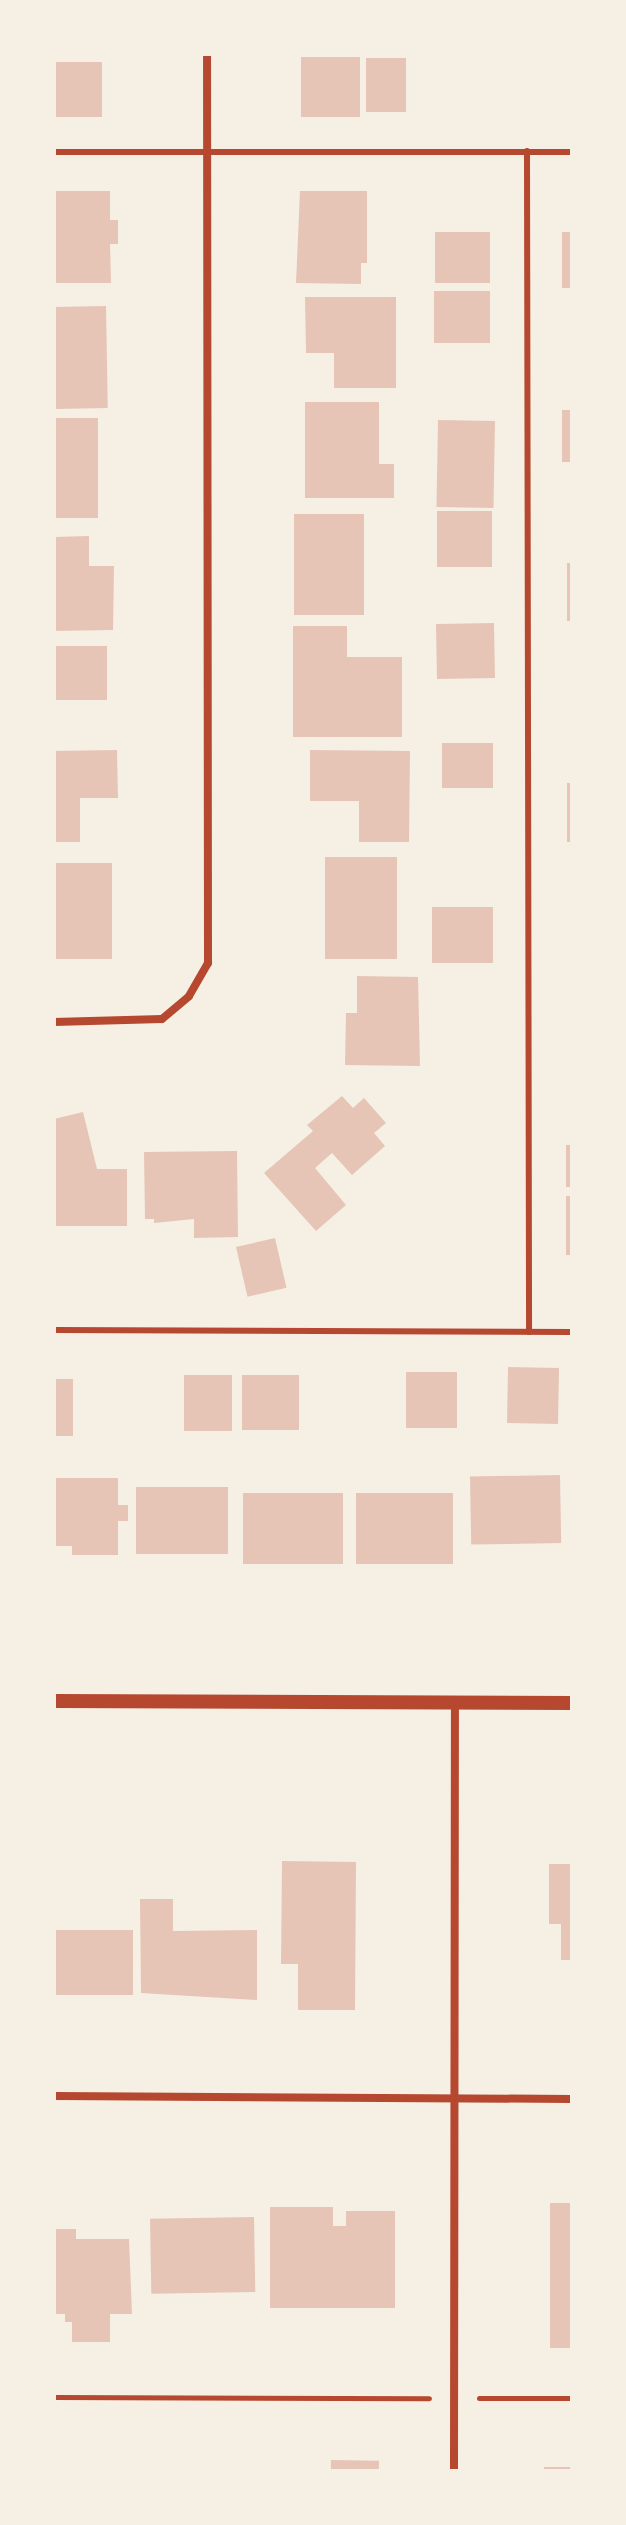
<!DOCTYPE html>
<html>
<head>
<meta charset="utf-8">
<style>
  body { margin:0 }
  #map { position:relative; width:626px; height:2525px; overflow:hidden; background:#f6efe4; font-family:"IBM Plex Sans",sans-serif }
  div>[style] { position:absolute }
  .building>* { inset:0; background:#e6c5b7; transform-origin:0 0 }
  .path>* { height:5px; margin:-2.5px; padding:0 2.5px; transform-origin:2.5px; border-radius:2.5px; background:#b5482f }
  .service>* { height:6px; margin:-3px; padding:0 3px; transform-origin:3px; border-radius:3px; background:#b5482f }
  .minor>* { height:8px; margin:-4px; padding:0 4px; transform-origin:4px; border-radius:4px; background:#b5482f }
  .tertiary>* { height:14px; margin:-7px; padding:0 7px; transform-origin:7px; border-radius:7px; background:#b5482f }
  span { translate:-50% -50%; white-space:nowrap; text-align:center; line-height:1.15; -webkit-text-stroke:6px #f6efe4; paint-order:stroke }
  .frame { position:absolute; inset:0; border:56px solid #f6efe4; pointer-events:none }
</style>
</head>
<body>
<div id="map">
  <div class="building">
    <i style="left:360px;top:57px;width:60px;height:59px;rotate:90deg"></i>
    <i style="left:366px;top:58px;width:40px;height:54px"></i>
    <i style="left:54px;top:62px;width:48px;height:55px"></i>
    <i style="clip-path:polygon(54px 191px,110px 191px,110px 220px,118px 220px,118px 244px,110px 244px,111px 283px,54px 283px)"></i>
    <i style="clip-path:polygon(300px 191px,367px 191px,367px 263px,361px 263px,361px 284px,296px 283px)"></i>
    <i style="left:435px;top:232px;width:55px;height:51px"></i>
    <i style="left:562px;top:232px;width:10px;height:56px"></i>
    <i style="left:434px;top:291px;width:56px;height:52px"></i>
    <i style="clip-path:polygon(305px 297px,396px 297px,396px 388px,334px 388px,334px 353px,306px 353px)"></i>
    <i style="left:106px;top:306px;width:102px;height:52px;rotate:89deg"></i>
    <i style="clip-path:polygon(305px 402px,379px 402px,379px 464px,394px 464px,394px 498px,305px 498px)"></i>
    <i style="left:562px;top:410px;width:10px;height:52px"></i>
    <i style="left:54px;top:418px;width:44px;height:100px"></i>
    <i style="left:438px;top:420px;width:57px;height:87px;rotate:1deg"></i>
    <i style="left:437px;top:511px;width:55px;height:56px"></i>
    <i style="left:364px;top:514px;width:101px;height:70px;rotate:90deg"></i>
    <i style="clip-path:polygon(89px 536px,89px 566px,114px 566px,113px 630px,54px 631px,54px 537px)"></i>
    <i style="left:567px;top:563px;width:5px;height:58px"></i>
    <i style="left:494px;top:623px;width:55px;height:58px;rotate:89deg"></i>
    <i style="clip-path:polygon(293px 626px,347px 626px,347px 657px,402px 657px,402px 737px,293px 737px)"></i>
    <i style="left:54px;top:646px;width:53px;height:54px"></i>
    <i style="left:442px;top:743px;width:51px;height:45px"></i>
    <i style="clip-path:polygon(117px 750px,118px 798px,80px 798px,80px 842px,54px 842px,54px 751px)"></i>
    <i style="clip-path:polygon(310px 750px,410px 751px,409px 842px,359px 842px,359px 801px,310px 801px)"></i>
    <i style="left:567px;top:783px;width:5px;height:59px"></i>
    <i style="left:397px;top:857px;width:102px;height:72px;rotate:90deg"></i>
    <i style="left:54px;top:863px;width:58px;height:96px"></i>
    <i style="left:432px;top:907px;width:61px;height:56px"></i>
    <i style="clip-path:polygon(357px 976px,418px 977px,420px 1066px,345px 1065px,346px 1013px,357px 1013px)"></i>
    <i style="clip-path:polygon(342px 1096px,353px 1108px,364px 1098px,386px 1123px,374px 1133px,385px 1146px,352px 1175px,332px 1153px,315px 1168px,346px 1205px,316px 1231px,264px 1173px,313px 1131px,307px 1125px)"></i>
    <i style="clip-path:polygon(83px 1112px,97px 1169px,127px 1169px,127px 1226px,54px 1226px,54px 1119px)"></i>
    <i style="left:566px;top:1145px;width:6px;height:42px"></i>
    <i style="clip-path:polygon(237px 1151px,238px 1237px,194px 1238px,194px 1219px,154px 1223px,154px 1219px,145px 1219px,144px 1152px)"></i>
    <i style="left:566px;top:1196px;width:6px;height:59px"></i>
    <i style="left:275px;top:1238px;width:51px;height:40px;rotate:77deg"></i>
    <i style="left:508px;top:1367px;width:51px;height:56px;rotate:1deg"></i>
    <i style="left:406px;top:1372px;width:51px;height:56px"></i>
    <i style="left:184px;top:1375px;width:48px;height:56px"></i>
    <i style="left:242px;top:1375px;width:57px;height:55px"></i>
    <i style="left:54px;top:1379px;width:19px;height:57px"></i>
    <i style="left:560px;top:1475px;width:68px;height:90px;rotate:89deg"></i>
    <i style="clip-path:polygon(54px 1478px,118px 1478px,118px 1505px,128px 1505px,128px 1521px,118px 1521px,118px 1555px,72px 1555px,72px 1546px,54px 1546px)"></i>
    <i style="left:228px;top:1487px;width:67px;height:92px;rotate:90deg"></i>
    <i style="left:243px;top:1493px;width:100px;height:71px"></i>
    <i style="left:453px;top:1493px;width:71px;height:97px;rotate:90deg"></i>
    <i style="clip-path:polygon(282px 1861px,356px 1862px,355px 2010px,298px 2010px,298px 1964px,281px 1964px)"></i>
    <i style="clip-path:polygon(549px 1864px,572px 1864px,572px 1960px,561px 1960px,561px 1924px,549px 1924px)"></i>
    <i style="clip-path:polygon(140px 1899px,173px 1899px,173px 1931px,257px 1930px,257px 2000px,141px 1993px)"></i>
    <i style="left:54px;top:1930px;width:79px;height:65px"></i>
    <i style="left:550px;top:2203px;width:22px;height:145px"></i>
    <i style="clip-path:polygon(270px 2207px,333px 2207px,333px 2226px,346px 2226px,346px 2211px,395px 2211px,395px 2308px,270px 2308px)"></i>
    <i style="left:254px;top:2217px;width:75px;height:104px;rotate:89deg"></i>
    <i style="clip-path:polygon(54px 2229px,76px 2229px,76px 2239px,129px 2239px,132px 2314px,110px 2314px,110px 2342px,72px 2342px,72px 2322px,65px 2322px,65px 2314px,54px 2314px)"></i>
    <i style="left:331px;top:2460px;width:48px;height:11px;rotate:1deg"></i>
    <i style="left:544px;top:2467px;width:28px;height:4px"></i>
  </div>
  <div class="path">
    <i style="left:54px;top:2397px;width:375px;rotate:0.2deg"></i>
    <i style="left:479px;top:2398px;width:93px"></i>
  </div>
  <div class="service">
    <i style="left:527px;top:151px;width:1181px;rotate:89.9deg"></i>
    <i style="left:54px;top:152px;width:518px"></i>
    <i style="left:54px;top:1330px;width:518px;rotate:0.22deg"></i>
  </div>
  <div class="minor">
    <i style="left:54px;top:1022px;width:108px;rotate:-1.6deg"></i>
    <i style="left:162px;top:1019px;width:35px;rotate:-40deg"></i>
    <i style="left:189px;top:996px;width:38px;rotate:-60deg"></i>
    <i style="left:208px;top:963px;width:909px;rotate:-90.06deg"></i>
    <i style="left:54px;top:2096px;width:518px;rotate:0.33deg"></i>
    <i style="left:454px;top:2471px;width:768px;rotate:-89.93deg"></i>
  </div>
  <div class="tertiary">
    <i style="left:54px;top:1701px;width:518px;rotate:0.22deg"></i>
  </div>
  <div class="frame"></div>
</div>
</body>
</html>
